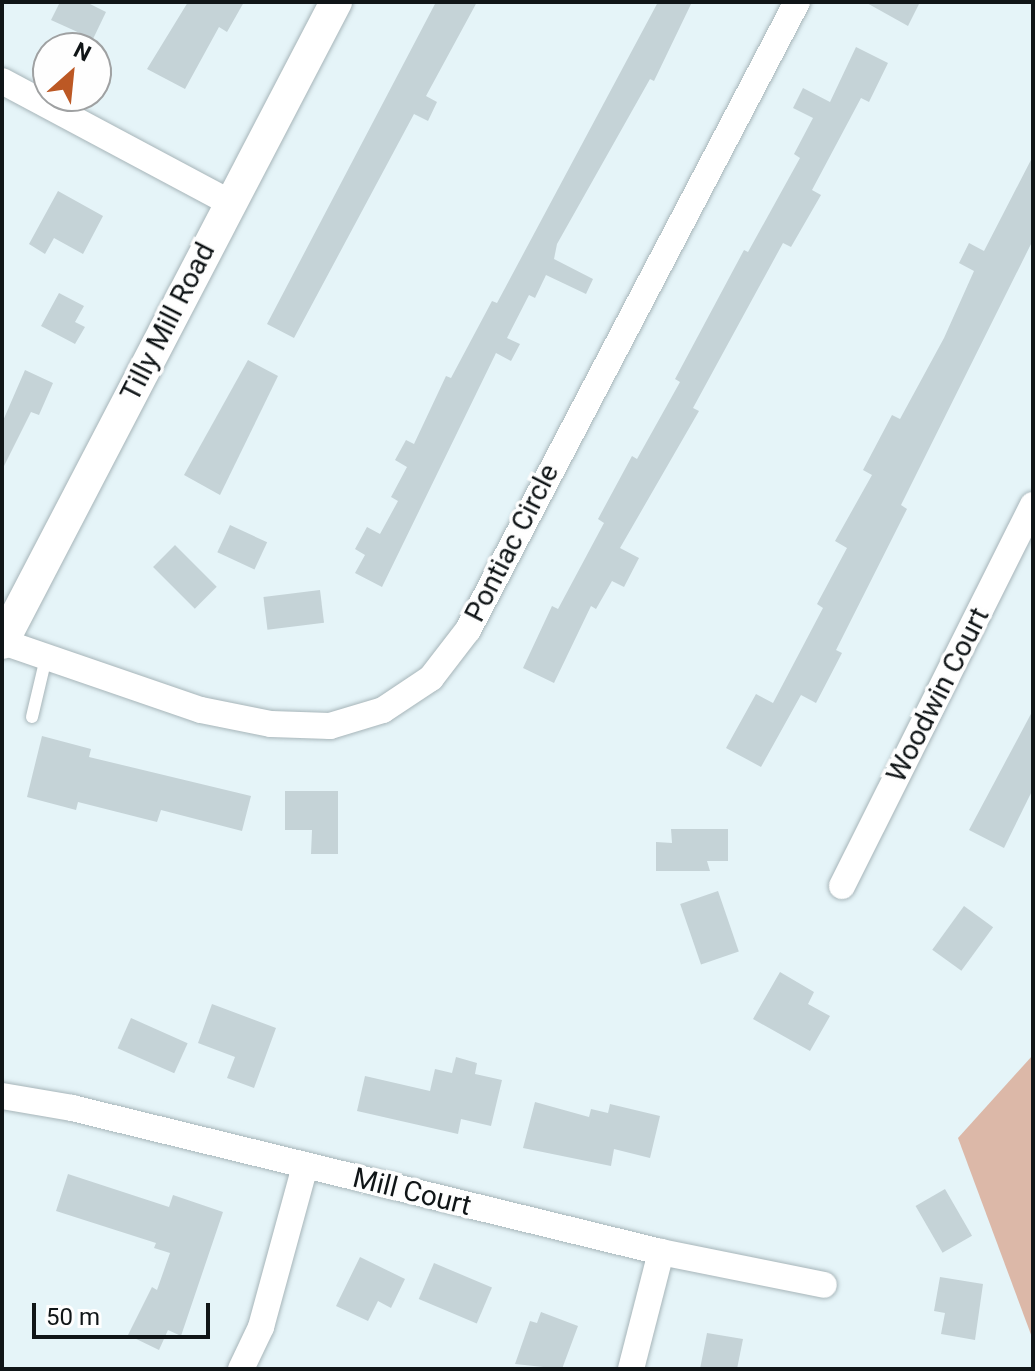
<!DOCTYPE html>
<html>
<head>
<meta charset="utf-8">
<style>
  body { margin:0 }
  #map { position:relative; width:1035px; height:1371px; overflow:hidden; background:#e5f4f8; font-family:Roboto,sans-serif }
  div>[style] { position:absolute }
  .green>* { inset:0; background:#dcb8a8 }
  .building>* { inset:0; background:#c5d3d7; transform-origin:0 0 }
  .roads { filter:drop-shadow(0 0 2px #a7b5b9) drop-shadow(0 0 2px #a7b5b9) }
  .service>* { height:12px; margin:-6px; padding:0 6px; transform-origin:6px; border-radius:6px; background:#fff }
  .minor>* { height:26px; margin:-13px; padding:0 13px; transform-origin:13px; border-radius:13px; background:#fff }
  .tertiary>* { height:32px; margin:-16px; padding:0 16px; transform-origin:16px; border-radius:16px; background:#fff }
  span { translate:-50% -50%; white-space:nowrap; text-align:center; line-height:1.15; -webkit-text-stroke:7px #fefefe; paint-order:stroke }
  .street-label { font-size:28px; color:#101517 }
  .frame { position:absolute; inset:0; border:4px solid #101517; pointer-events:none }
  .north { position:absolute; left:32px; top:32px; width:80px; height:80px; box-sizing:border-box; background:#fefefe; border:2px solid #9fa1a2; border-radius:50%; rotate:27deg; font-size:22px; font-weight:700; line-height:32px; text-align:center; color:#101517 }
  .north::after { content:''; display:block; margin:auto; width:28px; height:36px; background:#bc5824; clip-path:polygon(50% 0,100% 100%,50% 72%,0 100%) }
  .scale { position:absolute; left:32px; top:1303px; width:178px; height:36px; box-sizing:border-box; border:4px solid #101517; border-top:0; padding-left:10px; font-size:24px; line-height:28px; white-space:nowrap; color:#101517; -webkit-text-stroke:6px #fefefe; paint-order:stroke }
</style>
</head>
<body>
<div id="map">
  <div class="green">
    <i style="clip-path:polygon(1033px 1055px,1033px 1340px,958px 1138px)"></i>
  </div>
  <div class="building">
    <i style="clip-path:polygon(60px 2px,86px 2px,106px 12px,93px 39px,51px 20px)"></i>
    <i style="clip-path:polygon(188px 2px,244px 2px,227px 32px,219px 27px,185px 89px,147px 69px)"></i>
    <i style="clip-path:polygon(436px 2px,477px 2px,426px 96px,437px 102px,428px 121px,414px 114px,294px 338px,267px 324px)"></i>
    <i style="clip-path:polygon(658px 2px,692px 2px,654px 81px,650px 79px,557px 244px,554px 259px,593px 279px,586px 294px,546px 275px,535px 298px,529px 295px,507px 338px,520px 344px,511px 361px,496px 353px,382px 587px,355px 573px,365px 555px,355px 549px,367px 527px,380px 534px,398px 501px,391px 497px,407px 467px,395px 460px,406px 440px,414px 444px,446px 376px,451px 378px,492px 301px,497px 303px)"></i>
    <i style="clip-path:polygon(865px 2px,920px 2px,908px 26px)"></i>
    <i style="clip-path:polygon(856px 47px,888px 63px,869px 102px,861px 98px,812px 190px,821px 195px,791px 247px,783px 243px,693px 408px,699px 411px,620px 548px,639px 558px,624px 587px,612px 581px,596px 609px,591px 606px,554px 683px,523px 668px,552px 606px,558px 609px,604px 523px,598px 519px,632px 456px,637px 459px,680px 382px,675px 379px,744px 250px,748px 252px,800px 158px,794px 154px,813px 118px,793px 108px,803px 88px,830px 102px)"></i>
    <i style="clip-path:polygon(1033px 156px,1033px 240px,901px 505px,907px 509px,836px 650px,842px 653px,816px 703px,801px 695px,761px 767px,726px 748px,756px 694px,773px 703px,823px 608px,817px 604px,847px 548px,835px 541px,872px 475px,863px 470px,892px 415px,900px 419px,944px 338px,974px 271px,959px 263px,969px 243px,984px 251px)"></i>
    <i style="clip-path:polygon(58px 191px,103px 216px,83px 254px,54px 238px,45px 254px,29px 244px)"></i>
    <i style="clip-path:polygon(59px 293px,84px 306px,75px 322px,85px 327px,75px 344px,41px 326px)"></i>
    <i style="clip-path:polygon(248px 360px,278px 376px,220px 495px,184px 475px)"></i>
    <i style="clip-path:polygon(25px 370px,53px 383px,39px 415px,31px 412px,2px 470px,2px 423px)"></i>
    <i style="left:230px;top:525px;width:41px;height:30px;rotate:25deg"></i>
    <i style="left:175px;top:545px;width:59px;height:31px;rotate:45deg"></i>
    <i style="left:320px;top:590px;width:33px;height:57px;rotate:83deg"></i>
    <i style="clip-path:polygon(1033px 710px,1033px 789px,1004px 848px,969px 830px)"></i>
    <i style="clip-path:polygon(42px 736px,91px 749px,89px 757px,251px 796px,242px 831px,161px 810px,157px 822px,78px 802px,76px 810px,27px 797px)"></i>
    <i style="clip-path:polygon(285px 791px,338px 791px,338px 854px,311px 854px,312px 830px,285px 830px)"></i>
    <i style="clip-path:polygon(671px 829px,728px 829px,728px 861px,707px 861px,710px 871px,656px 871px,656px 842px,672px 843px)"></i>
    <i style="left:718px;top:891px;width:64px;height:40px;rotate:71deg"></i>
    <i style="left:964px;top:906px;width:36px;height:54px;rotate:36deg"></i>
    <i style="clip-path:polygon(780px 972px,814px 992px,808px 1004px,830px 1016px,810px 1051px,753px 1019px)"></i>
    <i style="clip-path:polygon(212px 1004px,276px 1028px,254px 1088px,227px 1078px,235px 1057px,198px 1043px)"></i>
    <i style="left:131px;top:1018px;width:62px;height:33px;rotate:24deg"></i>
    <i style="clip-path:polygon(456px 1057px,477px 1063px,475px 1074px,502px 1080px,491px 1126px,461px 1119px,458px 1134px,357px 1111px,365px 1076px,430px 1091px,435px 1069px,452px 1073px)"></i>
    <i style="clip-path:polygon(535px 1102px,589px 1117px,591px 1109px,608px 1113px,610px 1104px,660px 1116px,650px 1158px,614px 1149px,611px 1166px,523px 1148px)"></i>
    <i style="clip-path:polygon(68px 1174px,169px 1207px,173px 1195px,223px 1212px,181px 1336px,168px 1330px,159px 1350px,128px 1335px,152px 1287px,157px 1290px,170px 1253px,154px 1248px,156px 1243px,56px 1211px)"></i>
    <i style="left:945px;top:1189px;width:54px;height:34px;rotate:60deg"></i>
    <i style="clip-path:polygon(360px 1257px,405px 1279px,391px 1308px,378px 1301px,368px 1321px,336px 1306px)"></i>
    <i style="left:434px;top:1263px;width:63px;height:39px;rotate:23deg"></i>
    <i style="clip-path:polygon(940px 1277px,983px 1284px,975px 1340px,941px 1334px,945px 1313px,934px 1311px)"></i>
    <i style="clip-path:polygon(541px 1312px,578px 1326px,562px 1369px,515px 1364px,530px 1321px,537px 1323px)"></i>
    <i style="clip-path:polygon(707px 1333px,743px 1339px,737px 1369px,700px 1369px)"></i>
  </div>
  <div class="roads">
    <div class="service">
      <i style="left:32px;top:717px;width:61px;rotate:-76.7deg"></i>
    </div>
    <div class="minor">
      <i style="left:2px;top:81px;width:257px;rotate:28.1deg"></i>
      <i style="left:3px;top:642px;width:209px;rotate:19deg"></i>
      <i style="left:201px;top:710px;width:71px;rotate:11.3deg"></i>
      <i style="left:271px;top:724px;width:59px;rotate:1.9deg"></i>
      <i style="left:330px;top:726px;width:55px;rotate:-16.8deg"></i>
      <i style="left:383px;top:710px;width:58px;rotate:-33.7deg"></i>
      <i style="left:431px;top:678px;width:61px;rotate:-52.4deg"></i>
      <i style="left:468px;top:630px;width:709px;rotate:-62.35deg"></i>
      <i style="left:842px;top:886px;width:426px;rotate:-63.4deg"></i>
      <i style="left:2px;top:1096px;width:71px;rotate:9.7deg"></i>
      <i style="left:72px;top:1108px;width:606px;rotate:13.74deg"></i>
      <i style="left:661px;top:1252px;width:166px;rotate:11.4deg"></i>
      <i style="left:241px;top:1369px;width:47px;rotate:-64.5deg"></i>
      <i style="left:261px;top:1327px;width:167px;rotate:-74.7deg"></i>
      <i style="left:631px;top:1369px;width:121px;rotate:-75.6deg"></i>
    </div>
    <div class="tertiary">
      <i style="left:2px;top:643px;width:723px;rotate:-62.48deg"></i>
    </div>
  </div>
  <div class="street-label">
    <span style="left:168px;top:322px;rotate:-63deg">Tilly Mill Road</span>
    <span style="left:512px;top:543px;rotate:-63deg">Pontiac Circle</span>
    <span style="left:938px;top:695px;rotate:-63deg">Woodwin Court</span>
    <span style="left:412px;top:1192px;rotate:14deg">Mill Court</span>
  </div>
  <div class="frame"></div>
  <div class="north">N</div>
  <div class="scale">50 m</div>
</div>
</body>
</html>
